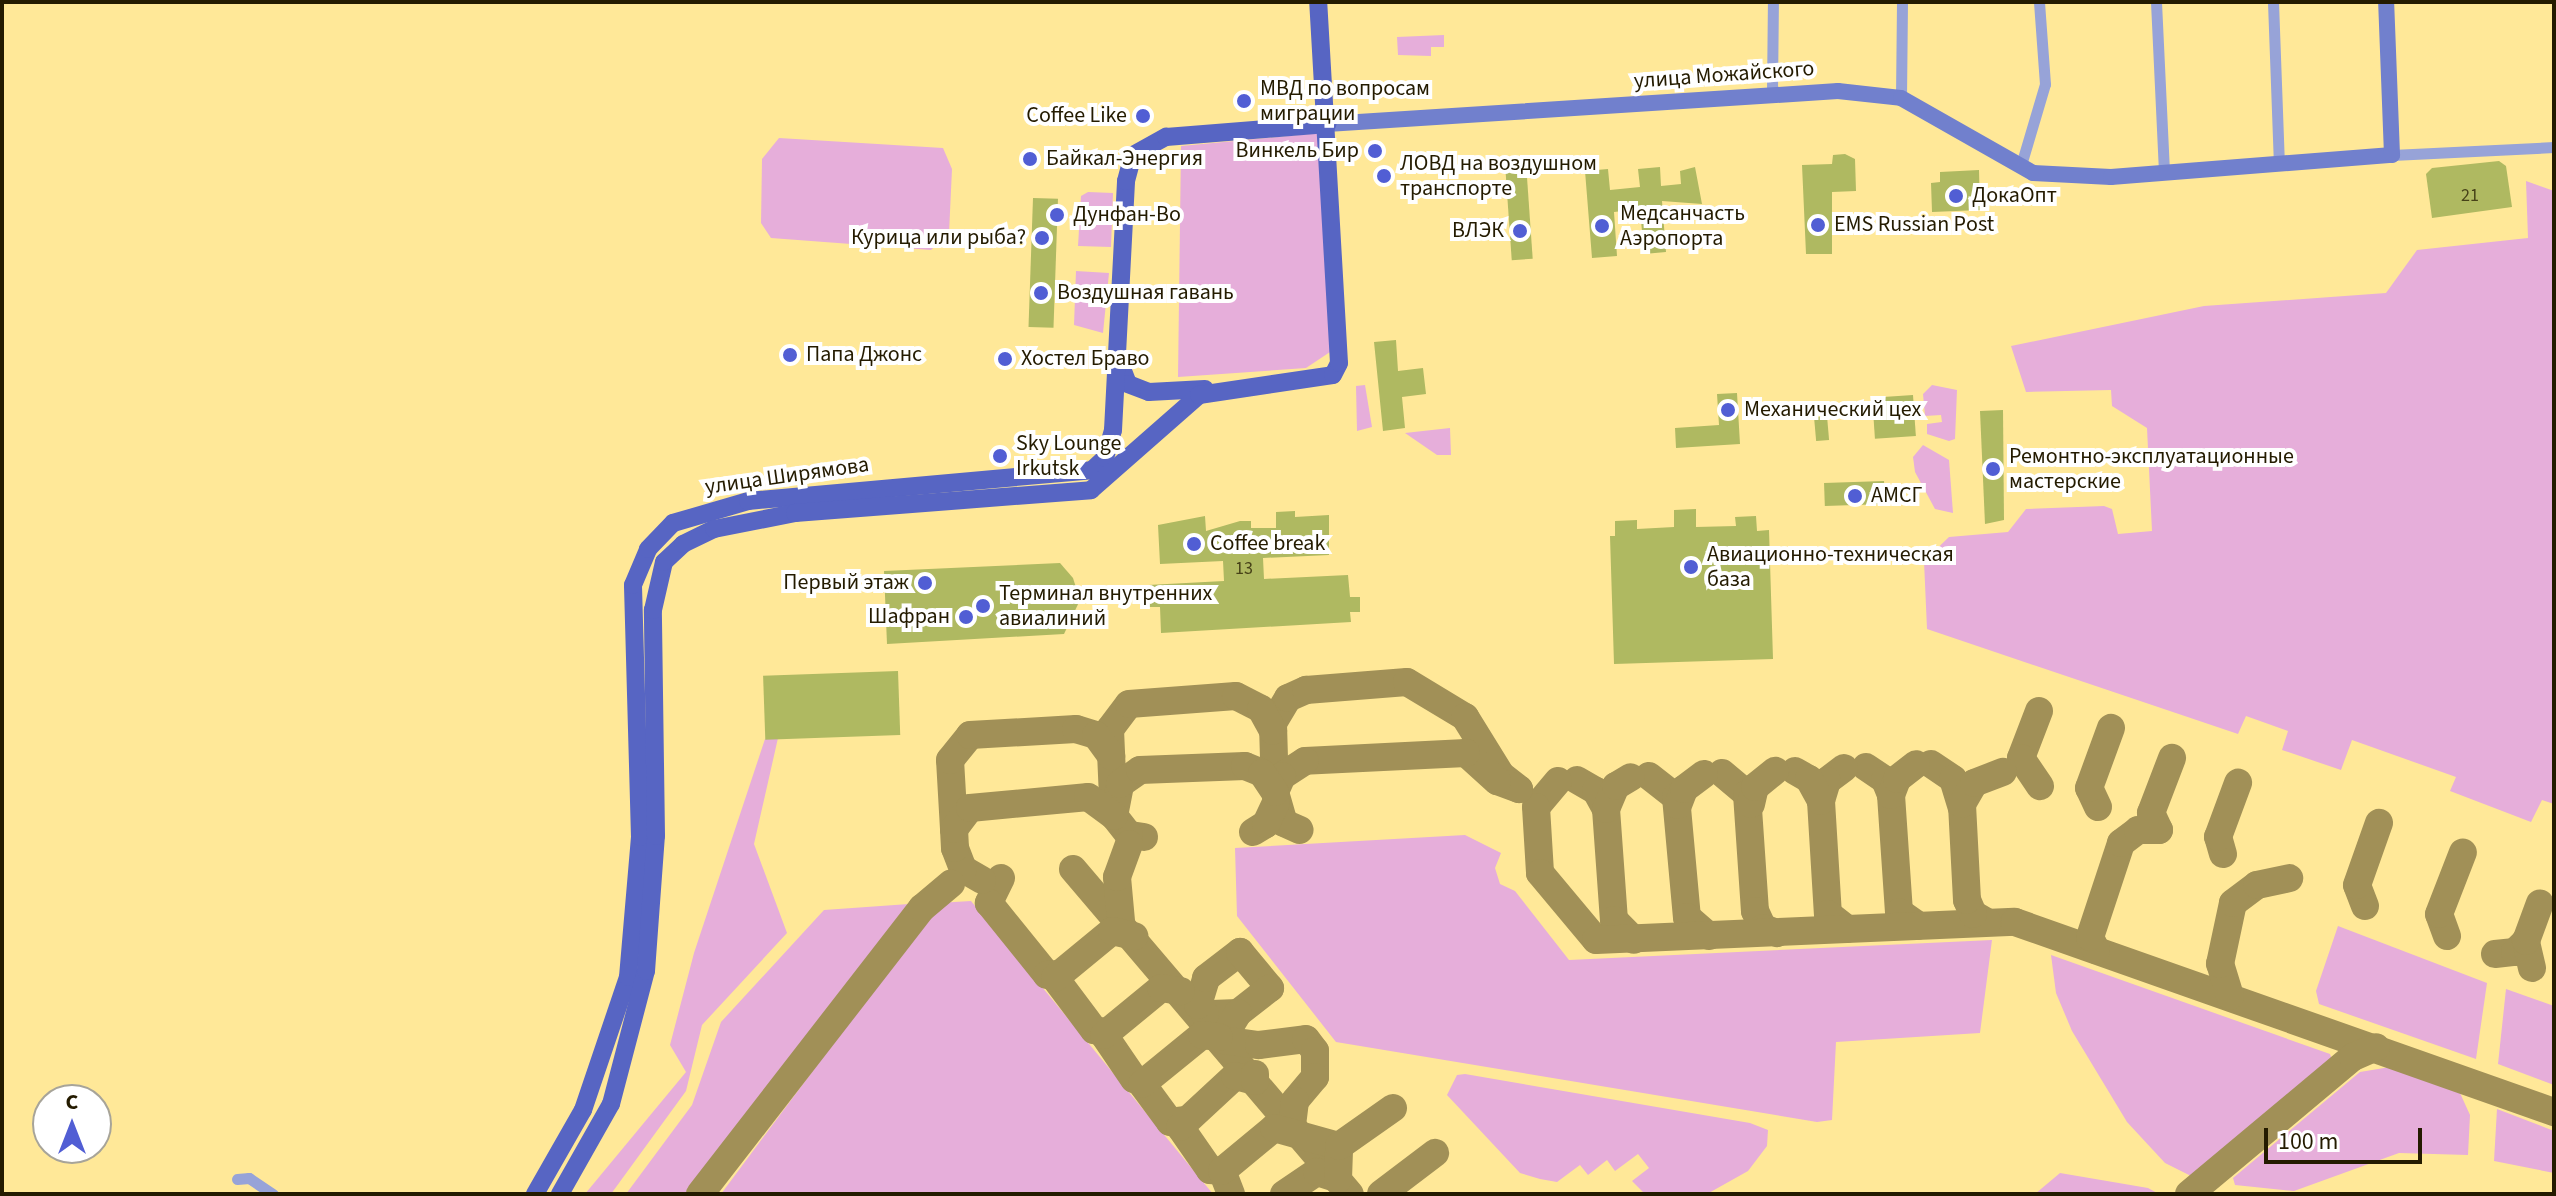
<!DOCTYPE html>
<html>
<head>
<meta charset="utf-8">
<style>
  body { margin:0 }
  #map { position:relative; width:2556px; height:1196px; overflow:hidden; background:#ffe898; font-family:"Source Sans 3",sans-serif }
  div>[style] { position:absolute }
  .green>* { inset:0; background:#e6aeda }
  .taxiway>* { height:28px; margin:-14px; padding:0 14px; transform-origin:14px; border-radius:14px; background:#a19057 }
  .building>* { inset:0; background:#afb961; transform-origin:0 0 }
  .street>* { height:11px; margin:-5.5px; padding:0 5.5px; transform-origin:5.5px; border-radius:5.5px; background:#97a3d8 }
  .secondary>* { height:16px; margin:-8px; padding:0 8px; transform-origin:8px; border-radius:8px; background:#7180cd }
  .primary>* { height:18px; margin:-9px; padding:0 9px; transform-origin:9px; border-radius:9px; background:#5765c3 }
  .dots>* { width:22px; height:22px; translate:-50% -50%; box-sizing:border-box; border:4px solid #fff; border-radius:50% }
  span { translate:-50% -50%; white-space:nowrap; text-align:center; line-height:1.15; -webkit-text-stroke:8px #fff; paint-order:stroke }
  .number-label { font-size:18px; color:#474218 }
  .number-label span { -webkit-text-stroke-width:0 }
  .street-label { font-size:22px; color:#241b00 }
  .poi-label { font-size:22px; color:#241b00 }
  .left { translate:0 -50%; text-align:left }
  .right { translate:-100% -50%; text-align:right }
  .frame { position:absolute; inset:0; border:4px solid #241b00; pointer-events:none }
  .north { position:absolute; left:32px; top:1084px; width:80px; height:80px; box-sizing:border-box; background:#fff; border:2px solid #a7a499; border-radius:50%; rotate:0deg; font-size:22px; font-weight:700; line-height:32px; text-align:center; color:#241b00 }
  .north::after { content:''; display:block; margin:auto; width:28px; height:36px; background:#515ed4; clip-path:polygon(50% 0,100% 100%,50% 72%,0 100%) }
  .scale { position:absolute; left:2264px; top:1128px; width:158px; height:36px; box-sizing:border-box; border:4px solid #241b00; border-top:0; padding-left:10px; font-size:24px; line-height:28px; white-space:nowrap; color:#241b00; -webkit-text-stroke:6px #fff; paint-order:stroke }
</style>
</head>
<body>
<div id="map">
  <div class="green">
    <i style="clip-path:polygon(1444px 35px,1444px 47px,1431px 47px,1431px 56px,1398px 55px,1397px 37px)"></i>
    <i style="clip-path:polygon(1320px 133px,1333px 350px,1306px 368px,1178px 377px,1181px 146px)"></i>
    <i style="clip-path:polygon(779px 138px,943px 148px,952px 169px,949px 233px,931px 250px,771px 238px,761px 223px,762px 159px)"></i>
    <i style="clip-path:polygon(2526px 181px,2554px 191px,2554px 804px,2542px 800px,2531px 822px,2450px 791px,2456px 777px,2352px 740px,2341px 770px,2282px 750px,2288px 731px,2246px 716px,2238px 734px,1927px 629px,1924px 561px,1949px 537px,2008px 532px,2026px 509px,2104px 506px,2112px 509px,2118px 534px,2152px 531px,2147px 428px,2112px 406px,2111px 390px,2026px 392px,2011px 346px,2204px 306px,2386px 293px,2417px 250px,2528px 238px)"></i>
    <i style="clip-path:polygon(1088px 192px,1113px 193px,1111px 247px,1078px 246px,1081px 196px)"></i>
    <i style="clip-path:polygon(1076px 271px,1109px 273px,1103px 333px,1074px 325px)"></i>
    <i style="clip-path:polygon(1365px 385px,1372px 427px,1357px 431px,1356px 386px)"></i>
    <i style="clip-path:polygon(1932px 385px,1957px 390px,1955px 439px,1949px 441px,1927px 434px,1927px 424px,1942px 422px,1941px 415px,1925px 416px,1923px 394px)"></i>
    <i style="clip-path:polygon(1450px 428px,1451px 455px,1437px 455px,1405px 433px)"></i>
    <i style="clip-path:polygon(1923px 445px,1949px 460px,1953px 513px,1935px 509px,1915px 472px,1913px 457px)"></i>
    <i style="clip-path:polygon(778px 738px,754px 844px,787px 933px,702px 1025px,686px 1091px,611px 1194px,585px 1194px,686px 1072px,670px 1045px,694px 953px,765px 739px)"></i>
    <i style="clip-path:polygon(1465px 835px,1501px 853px,1495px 868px,1500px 884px,1515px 891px,1569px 960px,1992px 940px,1980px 1033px,1836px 1042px,1832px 1120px,1817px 1122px,1336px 1042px,1237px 916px,1235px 848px)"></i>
    <i style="clip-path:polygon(971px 901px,1213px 1194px,721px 1194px,938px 903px)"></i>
    <i style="clip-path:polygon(909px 904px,687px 1194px,626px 1194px,692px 1105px,721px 1022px,824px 910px)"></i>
    <i style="clip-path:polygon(2338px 926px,2487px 983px,2476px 1059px,2319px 1004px,2316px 991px)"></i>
    <i style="clip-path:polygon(2051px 955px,2330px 1054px,2332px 1060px,2195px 1178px,2165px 1163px,2127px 1122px,2072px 1031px,2056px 993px)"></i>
    <i style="clip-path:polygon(2506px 989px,2554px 1006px,2554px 1085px,2498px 1064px)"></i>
    <i style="clip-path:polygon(2390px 1067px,2460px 1093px,2470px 1115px,2468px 1155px,2399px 1153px,2294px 1191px,2235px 1185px,2233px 1178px,2360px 1072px)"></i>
    <i style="clip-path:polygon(1465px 1074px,1750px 1123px,1768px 1130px,1767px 1146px,1748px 1171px,1707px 1194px,1645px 1194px,1632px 1181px,1649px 1168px,1638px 1154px,1615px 1171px,1607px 1160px,1588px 1175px,1580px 1165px,1557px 1182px,1540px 1179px,1520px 1173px,1447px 1095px,1457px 1075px)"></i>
    <i style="clip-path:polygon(2497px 1109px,2554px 1131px,2554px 1173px,2494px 1161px)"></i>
    <i style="clip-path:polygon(2060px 1173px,2148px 1188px,2159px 1194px,2035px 1194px)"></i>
  </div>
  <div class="taxiway">
    <i style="left:2039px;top:711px;width:50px;rotate:111deg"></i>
    <i style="left:2021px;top:758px;width:34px;rotate:56deg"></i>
    <i style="left:1931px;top:764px;width:27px;rotate:34deg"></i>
    <i style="left:1953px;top:779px;width:30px;rotate:73deg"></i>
    <i style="left:1866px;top:767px;width:23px;rotate:34deg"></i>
    <i style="left:1885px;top:780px;width:16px;rotate:68deg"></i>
    <i style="left:1891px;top:795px;width:117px;rotate:86.1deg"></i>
    <i style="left:1899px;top:912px;width:24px;rotate:35deg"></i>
    <i style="left:1844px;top:768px;width:21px;rotate:143deg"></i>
    <i style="left:1827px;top:781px;width:21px;rotate:107deg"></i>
    <i style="left:1821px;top:801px;width:113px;rotate:86.5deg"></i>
    <i style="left:1828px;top:914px;width:24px;rotate:38deg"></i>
    <i style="left:1795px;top:771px;width:16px;rotate:30deg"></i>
    <i style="left:1809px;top:779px;width:25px;rotate:61deg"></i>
    <i style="left:1722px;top:773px;width:33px;rotate:40deg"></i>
    <i style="left:1747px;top:794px;width:117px;rotate:86.1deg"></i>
    <i style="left:1755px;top:911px;width:19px;rotate:65deg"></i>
    <i style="left:1763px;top:928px;width:15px;rotate:20deg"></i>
    <i style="left:1649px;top:776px;width:34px;rotate:38deg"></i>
    <i style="left:1676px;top:797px;width:121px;rotate:84.8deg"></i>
    <i style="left:1687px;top:917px;width:29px;rotate:41deg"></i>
    <i style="left:1577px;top:780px;width:22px;rotate:30deg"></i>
    <i style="left:1596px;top:791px;width:21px;rotate:61deg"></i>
    <i style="left:1606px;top:809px;width:111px;rotate:85.9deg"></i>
    <i style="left:1614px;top:920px;width:28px;rotate:45deg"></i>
    <i style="left:1558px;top:781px;width:34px;rotate:130deg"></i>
    <i style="left:1536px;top:807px;width:66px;rotate:86.5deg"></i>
    <i style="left:1540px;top:873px;width:87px;rotate:50.1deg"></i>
    <i style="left:1596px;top:940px;width:419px;rotate:-2.5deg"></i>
    <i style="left:2015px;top:922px;width:572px;rotate:19.42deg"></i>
    <i style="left:1275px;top:792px;width:69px;rotate:-91.7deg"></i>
    <i style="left:1273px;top:723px;width:29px;rotate:-59deg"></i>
    <i style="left:1288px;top:698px;width:20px;rotate:-24deg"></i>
    <i style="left:1306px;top:690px;width:101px;rotate:-4.5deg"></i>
    <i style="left:1407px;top:682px;width:68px;rotate:31.1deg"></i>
    <i style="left:1465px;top:717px;width:68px;rotate:58.2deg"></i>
    <i style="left:1501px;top:775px;width:23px;rotate:38deg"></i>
    <i style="left:1519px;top:789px;width:23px;rotate:-160deg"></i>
    <i style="left:1497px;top:781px;width:42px;rotate:-137.9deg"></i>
    <i style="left:1466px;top:753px;width:161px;rotate:177.2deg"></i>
    <i style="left:1305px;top:761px;width:27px;rotate:147deg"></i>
    <i style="left:1282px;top:776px;width:17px;rotate:114deg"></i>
    <i style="left:1275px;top:792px;width:32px;rotate:74deg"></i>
    <i style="left:1284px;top:823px;width:17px;rotate:24deg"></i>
    <i style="left:1891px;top:795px;width:17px;rotate:-69deg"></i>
    <i style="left:1897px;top:779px;width:24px;rotate:-38deg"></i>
    <i style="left:1113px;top:798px;width:69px;rotate:-92.5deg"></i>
    <i style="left:1110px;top:729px;width:31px;rotate:-53deg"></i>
    <i style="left:1129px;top:704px;width:107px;rotate:-4.3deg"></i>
    <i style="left:1236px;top:696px;width:28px;rotate:27deg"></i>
    <i style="left:1261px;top:709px;width:25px;rotate:61deg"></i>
    <i style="left:1751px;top:804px;width:17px;rotate:-77deg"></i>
    <i style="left:1755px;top:787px;width:26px;rotate:-39deg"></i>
    <i style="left:1678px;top:805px;width:17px;rotate:-69deg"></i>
    <i style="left:1684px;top:789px;width:25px;rotate:-37deg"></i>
    <i style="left:2098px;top:807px;width:21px;rotate:-115deg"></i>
    <i style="left:2089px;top:788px;width:64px;rotate:-69.9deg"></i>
    <i style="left:1606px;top:809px;width:25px;rotate:-67deg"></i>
    <i style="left:1616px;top:786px;width:17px;rotate:-31deg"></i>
    <i style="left:954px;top:829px;width:69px;rotate:-93.3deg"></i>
    <i style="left:950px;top:760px;width:32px;rotate:-51deg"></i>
    <i style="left:970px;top:735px;width:106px;rotate:-3.2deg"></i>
    <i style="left:1076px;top:729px;width:21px;rotate:17deg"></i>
    <i style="left:1096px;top:735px;width:26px;rotate:54deg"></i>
    <i style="left:2159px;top:830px;width:19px;rotate:-115deg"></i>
    <i style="left:2151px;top:813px;width:59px;rotate:-69.1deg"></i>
    <i style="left:1253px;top:832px;width:15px;rotate:-32deg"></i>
    <i style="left:1266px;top:824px;width:23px;rotate:-65deg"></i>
    <i style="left:1144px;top:837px;width:15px;rotate:-172deg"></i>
    <i style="left:1129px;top:835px;width:24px;rotate:-128deg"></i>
    <i style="left:1114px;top:816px;width:33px;rotate:-79deg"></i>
    <i style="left:1120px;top:784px;width:24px;rotate:-35deg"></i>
    <i style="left:1140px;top:770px;width:105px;rotate:-2.2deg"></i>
    <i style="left:1245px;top:766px;width:18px;rotate:22deg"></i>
    <i style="left:1262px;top:773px;width:23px;rotate:56deg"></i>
    <i style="left:2223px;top:854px;width:18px;rotate:-106deg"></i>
    <i style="left:2218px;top:837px;width:58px;rotate:-69.7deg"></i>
    <i style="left:1073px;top:869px;width:427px;rotate:49.6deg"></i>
    <i style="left:1001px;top:878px;width:28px;rotate:116deg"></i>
    <i style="left:989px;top:903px;width:92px;rotate:51.1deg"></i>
    <i style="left:1047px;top:975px;width:9px;rotate:-6deg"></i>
    <i style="left:982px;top:880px;width:22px;rotate:-150deg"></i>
    <i style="left:963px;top:869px;width:22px;rotate:-111deg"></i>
    <i style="left:955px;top:848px;width:19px;rotate:-93deg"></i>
    <i style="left:954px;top:829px;width:26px;rotate:-53deg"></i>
    <i style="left:970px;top:808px;width:119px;rotate:-5.3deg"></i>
    <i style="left:1088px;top:797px;width:32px;rotate:36deg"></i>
    <i style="left:2365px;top:906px;width:22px;rotate:-111deg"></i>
    <i style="left:2357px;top:885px;width:66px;rotate:-70.5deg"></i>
    <i style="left:1121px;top:921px;width:44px;rotate:-95.2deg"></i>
    <i style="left:1117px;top:877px;width:35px;rotate:-70deg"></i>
    <i style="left:1987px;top:922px;width:16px;rotate:-150deg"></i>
    <i style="left:1973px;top:914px;width:15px;rotate:-113deg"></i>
    <i style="left:1967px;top:900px;width:96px;rotate:-93deg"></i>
    <i style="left:1962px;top:804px;width:24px;rotate:-60deg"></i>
    <i style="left:1974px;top:783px;width:31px;rotate:-21deg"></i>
    <i style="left:2447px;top:936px;width:23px;rotate:-110deg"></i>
    <i style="left:2439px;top:914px;width:66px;rotate:-68.8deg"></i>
    <i style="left:2096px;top:950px;width:14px;rotate:-115deg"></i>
    <i style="left:2090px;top:937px;width:99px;rotate:-71.7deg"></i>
    <i style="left:2121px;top:843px;width:21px;rotate:-37deg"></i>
    <i style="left:2138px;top:830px;width:21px"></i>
    <i style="left:2495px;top:954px;width:20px;rotate:-6deg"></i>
    <i style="left:2515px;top:952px;width:16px;rotate:-45deg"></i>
    <i style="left:2532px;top:968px;width:28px;rotate:-103deg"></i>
    <i style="left:2526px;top:941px;width:40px;rotate:-69.8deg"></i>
    <i style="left:2230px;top:996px;width:34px;rotate:-107deg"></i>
    <i style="left:2220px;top:964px;width:62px;rotate:-78deg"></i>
    <i style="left:2233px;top:903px;width:30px;rotate:-37deg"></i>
    <i style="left:2257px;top:885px;width:33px;rotate:-12deg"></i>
    <i style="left:1238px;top:1013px;width:33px;rotate:178deg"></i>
    <i style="left:1205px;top:1014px;width:11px;rotate:-128deg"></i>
    <i style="left:1198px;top:1005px;width:28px;rotate:-73deg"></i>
    <i style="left:1206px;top:978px;width:43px;rotate:-37.4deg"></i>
    <i style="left:1240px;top:952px;width:47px;rotate:50.2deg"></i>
    <i style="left:1270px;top:988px;width:41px;rotate:142deg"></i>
    <i style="left:1238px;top:1013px;width:31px;rotate:121deg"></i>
    <i style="left:1222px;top:1040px;width:37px;rotate:8deg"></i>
    <i style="left:1259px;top:1045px;width:47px;rotate:-7.3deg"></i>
    <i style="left:1306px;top:1039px;width:15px;rotate:53deg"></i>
    <i style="left:1315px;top:1051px;width:26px;rotate:90deg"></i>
    <i style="left:1315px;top:1077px;width:31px;rotate:130deg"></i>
    <i style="left:1295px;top:1101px;width:23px;rotate:97deg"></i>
    <i style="left:1106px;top:1032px;width:12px;rotate:-171deg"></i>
    <i style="left:1094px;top:1030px;width:65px;rotate:-126.9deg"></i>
    <i style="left:1055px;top:978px;width:74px;rotate:-39.5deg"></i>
    <i style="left:1112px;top:931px;width:23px;rotate:13deg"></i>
    <i style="left:1144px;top:1082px;width:10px;rotate:-163deg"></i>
    <i style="left:1134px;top:1079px;width:53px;rotate:-124.3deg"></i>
    <i style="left:1104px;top:1035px;width:74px;rotate:-39.5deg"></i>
    <i style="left:1161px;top:988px;width:20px;rotate:9deg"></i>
    <i style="left:1184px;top:1120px;width:14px;rotate:172deg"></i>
    <i style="left:1170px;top:1122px;width:47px;rotate:-126.4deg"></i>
    <i style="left:1142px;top:1084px;width:77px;rotate:-39.2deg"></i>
    <i style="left:1202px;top:1035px;width:17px;rotate:7deg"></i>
    <i style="left:1222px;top:1171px;width:12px;rotate:-175deg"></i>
    <i style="left:1210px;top:1170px;width:52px;rotate:-124.9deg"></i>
    <i style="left:1180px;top:1127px;width:75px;rotate:-42.8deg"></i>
    <i style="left:1235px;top:1076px;width:21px;rotate:14deg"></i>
    <i style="left:1255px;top:1081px;width:7px;rotate:-90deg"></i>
    <i style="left:700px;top:1194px;width:362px;rotate:-52.2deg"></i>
    <i style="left:922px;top:908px;width:38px;rotate:-40deg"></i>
    <i style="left:1231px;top:1194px;width:25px;rotate:-111deg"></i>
    <i style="left:1222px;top:1171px;width:67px;rotate:-39.6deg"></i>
    <i style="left:1274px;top:1128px;width:67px;rotate:15.5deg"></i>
    <i style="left:1284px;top:1194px;width:40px;rotate:-34deg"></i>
    <i style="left:1317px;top:1172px;width:22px;rotate:18deg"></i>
    <i style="left:1338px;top:1179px;width:33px;rotate:-88deg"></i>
    <i style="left:1339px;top:1146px;width:66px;rotate:-35.1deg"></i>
    <i style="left:1381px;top:1194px;width:68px;rotate:-37.2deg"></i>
    <i style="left:2189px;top:1194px;width:214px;rotate:-39.9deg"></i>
    <i style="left:2353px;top:1057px;width:25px;rotate:-23deg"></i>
  </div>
  <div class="building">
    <i style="clip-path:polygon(1845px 154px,1855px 159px,1856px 191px,1832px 192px,1832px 254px,1806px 254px,1802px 165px,1832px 164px,1833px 155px)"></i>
    <i style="clip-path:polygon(2499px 161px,2506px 166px,2512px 207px,2432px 218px,2426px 174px,2432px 168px)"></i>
    <i style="left:1526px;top:163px;width:96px;height:21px;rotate:86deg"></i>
    <i style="clip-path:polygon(1660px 167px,1661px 186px,1681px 184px,1680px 171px,1695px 167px,1702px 204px,1662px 201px,1666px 252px,1644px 254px,1640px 209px,1614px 212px,1617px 256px,1592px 258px,1585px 171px,1608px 169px,1610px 190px,1640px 187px,1638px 169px)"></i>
    <i style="clip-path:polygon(1979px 170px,1980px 210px,1932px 212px,1931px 183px,1940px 182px,1940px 172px)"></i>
    <i style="left:1033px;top:198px;width:25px;height:129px;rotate:2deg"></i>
    <i style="clip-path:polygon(1396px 340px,1398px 371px,1423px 368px,1426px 394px,1402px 397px,1405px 428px,1383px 431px,1374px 342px)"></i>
    <i style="clip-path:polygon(1737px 393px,1740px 444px,1676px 448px,1675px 428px,1719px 425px,1717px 394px)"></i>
    <i style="left:1913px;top:395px;width:41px;height:41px;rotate:86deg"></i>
    <i style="clip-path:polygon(2003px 410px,2004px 520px,1985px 524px,1980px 411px)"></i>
    <i style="left:1827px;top:416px;width:24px;height:13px;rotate:85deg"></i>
    <i style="left:1884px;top:481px;width:23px;height:60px;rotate:88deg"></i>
    <i style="clip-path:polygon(1696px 509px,1696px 527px,1736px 526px,1735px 517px,1756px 516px,1757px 531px,1769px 530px,1773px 659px,1614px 664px,1610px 536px,1615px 536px,1615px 521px,1637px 520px,1637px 529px,1674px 527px,1674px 510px)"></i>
    <i style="clip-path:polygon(1295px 511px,1295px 517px,1329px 515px,1329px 555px,1263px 558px,1264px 579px,1348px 575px,1350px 597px,1360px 597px,1360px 612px,1350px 612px,1351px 622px,1161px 633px,1160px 607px,1149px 607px,1148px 585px,1224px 581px,1223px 561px,1160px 564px,1158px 525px,1205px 516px,1206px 531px,1240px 521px,1251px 521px,1251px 528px,1276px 528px,1276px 512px)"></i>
    <i style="clip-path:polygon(1060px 563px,1073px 578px,1080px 600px,1064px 634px,887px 644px,884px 571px)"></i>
    <i style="left:898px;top:671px;width:64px;height:135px;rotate:88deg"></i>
  </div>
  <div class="street">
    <i style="left:2156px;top:2px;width:172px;rotate:87.3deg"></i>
    <i style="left:2273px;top:2px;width:163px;rotate:87.9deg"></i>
    <i style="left:1772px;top:91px;width:89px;rotate:-89.4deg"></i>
    <i style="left:1901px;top:98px;width:96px;rotate:-89.4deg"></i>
    <i style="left:2392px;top:155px;width:162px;rotate:-2.8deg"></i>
    <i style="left:2021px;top:165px;width:84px;rotate:-73.5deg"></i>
    <i style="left:2045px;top:84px;width:82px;rotate:-94.2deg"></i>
    <i style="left:237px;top:1179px;width:12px;rotate:-5deg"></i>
    <i style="left:249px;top:1178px;width:29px;rotate:34deg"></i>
  </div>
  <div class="secondary">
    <i style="left:1327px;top:124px;width:512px;rotate:-3.69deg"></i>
    <i style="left:1838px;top:91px;width:63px;rotate:6.3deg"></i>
    <i style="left:1901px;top:98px;width:152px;rotate:29.6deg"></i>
    <i style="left:2033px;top:173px;width:78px;rotate:2.9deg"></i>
    <i style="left:2111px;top:177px;width:282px;rotate:-4.5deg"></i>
    <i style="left:2392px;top:155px;width:153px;rotate:-92.2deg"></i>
  </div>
  <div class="primary">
    <i style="left:1120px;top:363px;width:22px;rotate:69deg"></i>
    <i style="left:1128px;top:384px;width:22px;rotate:21deg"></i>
    <i style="left:1149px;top:392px;width:56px;rotate:-3.1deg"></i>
    <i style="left:535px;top:1194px;width:97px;rotate:-60.3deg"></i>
    <i style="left:583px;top:1110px;width:140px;rotate:-71.3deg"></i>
    <i style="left:628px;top:977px;width:141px;rotate:-85.1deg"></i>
    <i style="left:640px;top:837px;width:252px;rotate:-91.6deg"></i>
    <i style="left:633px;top:585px;width:39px;rotate:-67deg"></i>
    <i style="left:648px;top:549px;width:36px;rotate:-46deg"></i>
    <i style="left:673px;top:523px;width:78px;rotate:-16.3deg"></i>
    <i style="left:748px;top:501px;width:345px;rotate:-5.1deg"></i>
    <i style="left:1092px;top:470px;width:18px;rotate:-43deg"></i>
    <i style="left:1105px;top:458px;width:29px;rotate:-74deg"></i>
    <i style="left:1113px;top:430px;width:249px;rotate:-87deg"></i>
    <i style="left:1126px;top:181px;width:27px;rotate:-75deg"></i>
    <i style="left:1133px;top:155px;width:38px;rotate:-29deg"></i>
    <i style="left:1166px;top:137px;width:162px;rotate:-4.6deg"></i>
    <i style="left:560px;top:1194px;width:103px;rotate:-60.5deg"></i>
    <i style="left:611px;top:1104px;width:138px;rotate:-75.3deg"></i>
    <i style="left:646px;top:971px;width:135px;rotate:-85.8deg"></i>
    <i style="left:656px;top:836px;width:226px;rotate:-90.8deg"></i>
    <i style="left:653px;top:610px;width:49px;rotate:-77.1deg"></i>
    <i style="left:664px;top:562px;width:26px;rotate:-43deg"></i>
    <i style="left:683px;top:544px;width:34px;rotate:-26deg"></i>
    <i style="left:714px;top:529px;width:83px;rotate:-11.2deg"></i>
    <i style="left:795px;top:513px;width:297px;rotate:-4.4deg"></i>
    <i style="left:1091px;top:490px;width:144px;rotate:-41.3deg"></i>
    <i style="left:1199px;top:395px;width:135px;rotate:-8.5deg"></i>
    <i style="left:1333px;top:375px;width:13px;rotate:-63deg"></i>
    <i style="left:1339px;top:363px;width:362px;rotate:-93.3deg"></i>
  </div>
  <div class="dots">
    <i style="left:1244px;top:101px;background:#515ed4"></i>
    <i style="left:1143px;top:116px;background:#515ed4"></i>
    <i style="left:1375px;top:151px;background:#515ed4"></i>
    <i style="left:1030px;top:159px;background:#515ed4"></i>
    <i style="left:1384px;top:176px;background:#515ed4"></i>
    <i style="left:1956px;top:196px;background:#515ed4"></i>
    <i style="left:1057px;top:215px;background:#515ed4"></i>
    <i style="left:1818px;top:225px;background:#515ed4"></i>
    <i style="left:1602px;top:226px;background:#515ed4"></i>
    <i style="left:1520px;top:231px;background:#515ed4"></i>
    <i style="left:1042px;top:238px;background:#515ed4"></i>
    <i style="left:1041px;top:293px;background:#515ed4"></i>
    <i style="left:790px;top:355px;background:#515ed4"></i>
    <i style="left:1005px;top:359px;background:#515ed4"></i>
    <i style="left:1728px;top:410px;background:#515ed4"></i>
    <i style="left:1000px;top:456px;background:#515ed4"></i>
    <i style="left:1993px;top:469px;background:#515ed4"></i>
    <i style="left:1855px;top:496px;background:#515ed4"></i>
    <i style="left:1194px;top:544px;background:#515ed4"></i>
    <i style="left:1691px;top:567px;background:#515ed4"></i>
    <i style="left:925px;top:583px;background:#515ed4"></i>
    <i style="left:983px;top:606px;background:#515ed4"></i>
    <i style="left:966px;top:617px;background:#515ed4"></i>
  </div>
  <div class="number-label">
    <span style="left:2470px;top:196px">21</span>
    <span style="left:1244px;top:569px">13</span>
  </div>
  <div class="street-label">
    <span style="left:1724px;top:75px;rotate:-4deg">улица Можайского</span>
    <span style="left:787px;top:476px;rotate:-8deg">улица Ширямова</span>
  </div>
  <div class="poi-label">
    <span class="left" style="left:1260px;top:101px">МВД по вопросам<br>миграции</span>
    <span class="right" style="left:1127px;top:116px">Coffee Like</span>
    <span class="right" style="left:1359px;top:151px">Винкель Бир</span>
    <span class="left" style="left:1046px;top:159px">Байкал-Энергия</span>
    <span class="left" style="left:1400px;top:176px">ЛОВД на воздушном<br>транспорте</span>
    <span class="left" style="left:1972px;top:196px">ДокаОпт</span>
    <span class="left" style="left:1620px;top:226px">Медсанчасть<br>Аэропорта</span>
    <span class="left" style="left:1073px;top:215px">Дунфан-Во</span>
    <span class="left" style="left:1834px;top:225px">EMS Russian Рost</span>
    <span class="right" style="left:1504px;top:231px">ВЛЭК</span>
    <span class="right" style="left:1026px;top:238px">Курица или рыба?</span>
    <span class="left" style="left:1057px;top:293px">Воздушная гавань</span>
    <span class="left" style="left:806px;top:355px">Папа Джонс</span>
    <span class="left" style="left:1021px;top:359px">Хостел Браво</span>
    <span class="left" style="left:1744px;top:410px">Механический цех</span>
    <span class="left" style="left:1016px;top:456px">Sky Lounge<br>Irkutsk</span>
    <span class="left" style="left:2009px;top:469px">Ремонтно-эксплуатационные<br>мастерские</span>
    <span class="left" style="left:1871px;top:496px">АМСГ</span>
    <span class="left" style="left:1210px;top:544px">Coffee break</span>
    <span class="left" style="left:1707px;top:567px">Авиационно-техническая<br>база</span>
    <span class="right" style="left:909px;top:583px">Первый этаж</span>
    <span class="left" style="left:999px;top:606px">Терминал внутренних<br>авиалиний</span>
    <span class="right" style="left:950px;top:617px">Шафран</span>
  </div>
  <div class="frame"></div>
  <div class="north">С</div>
  <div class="scale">100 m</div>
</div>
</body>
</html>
